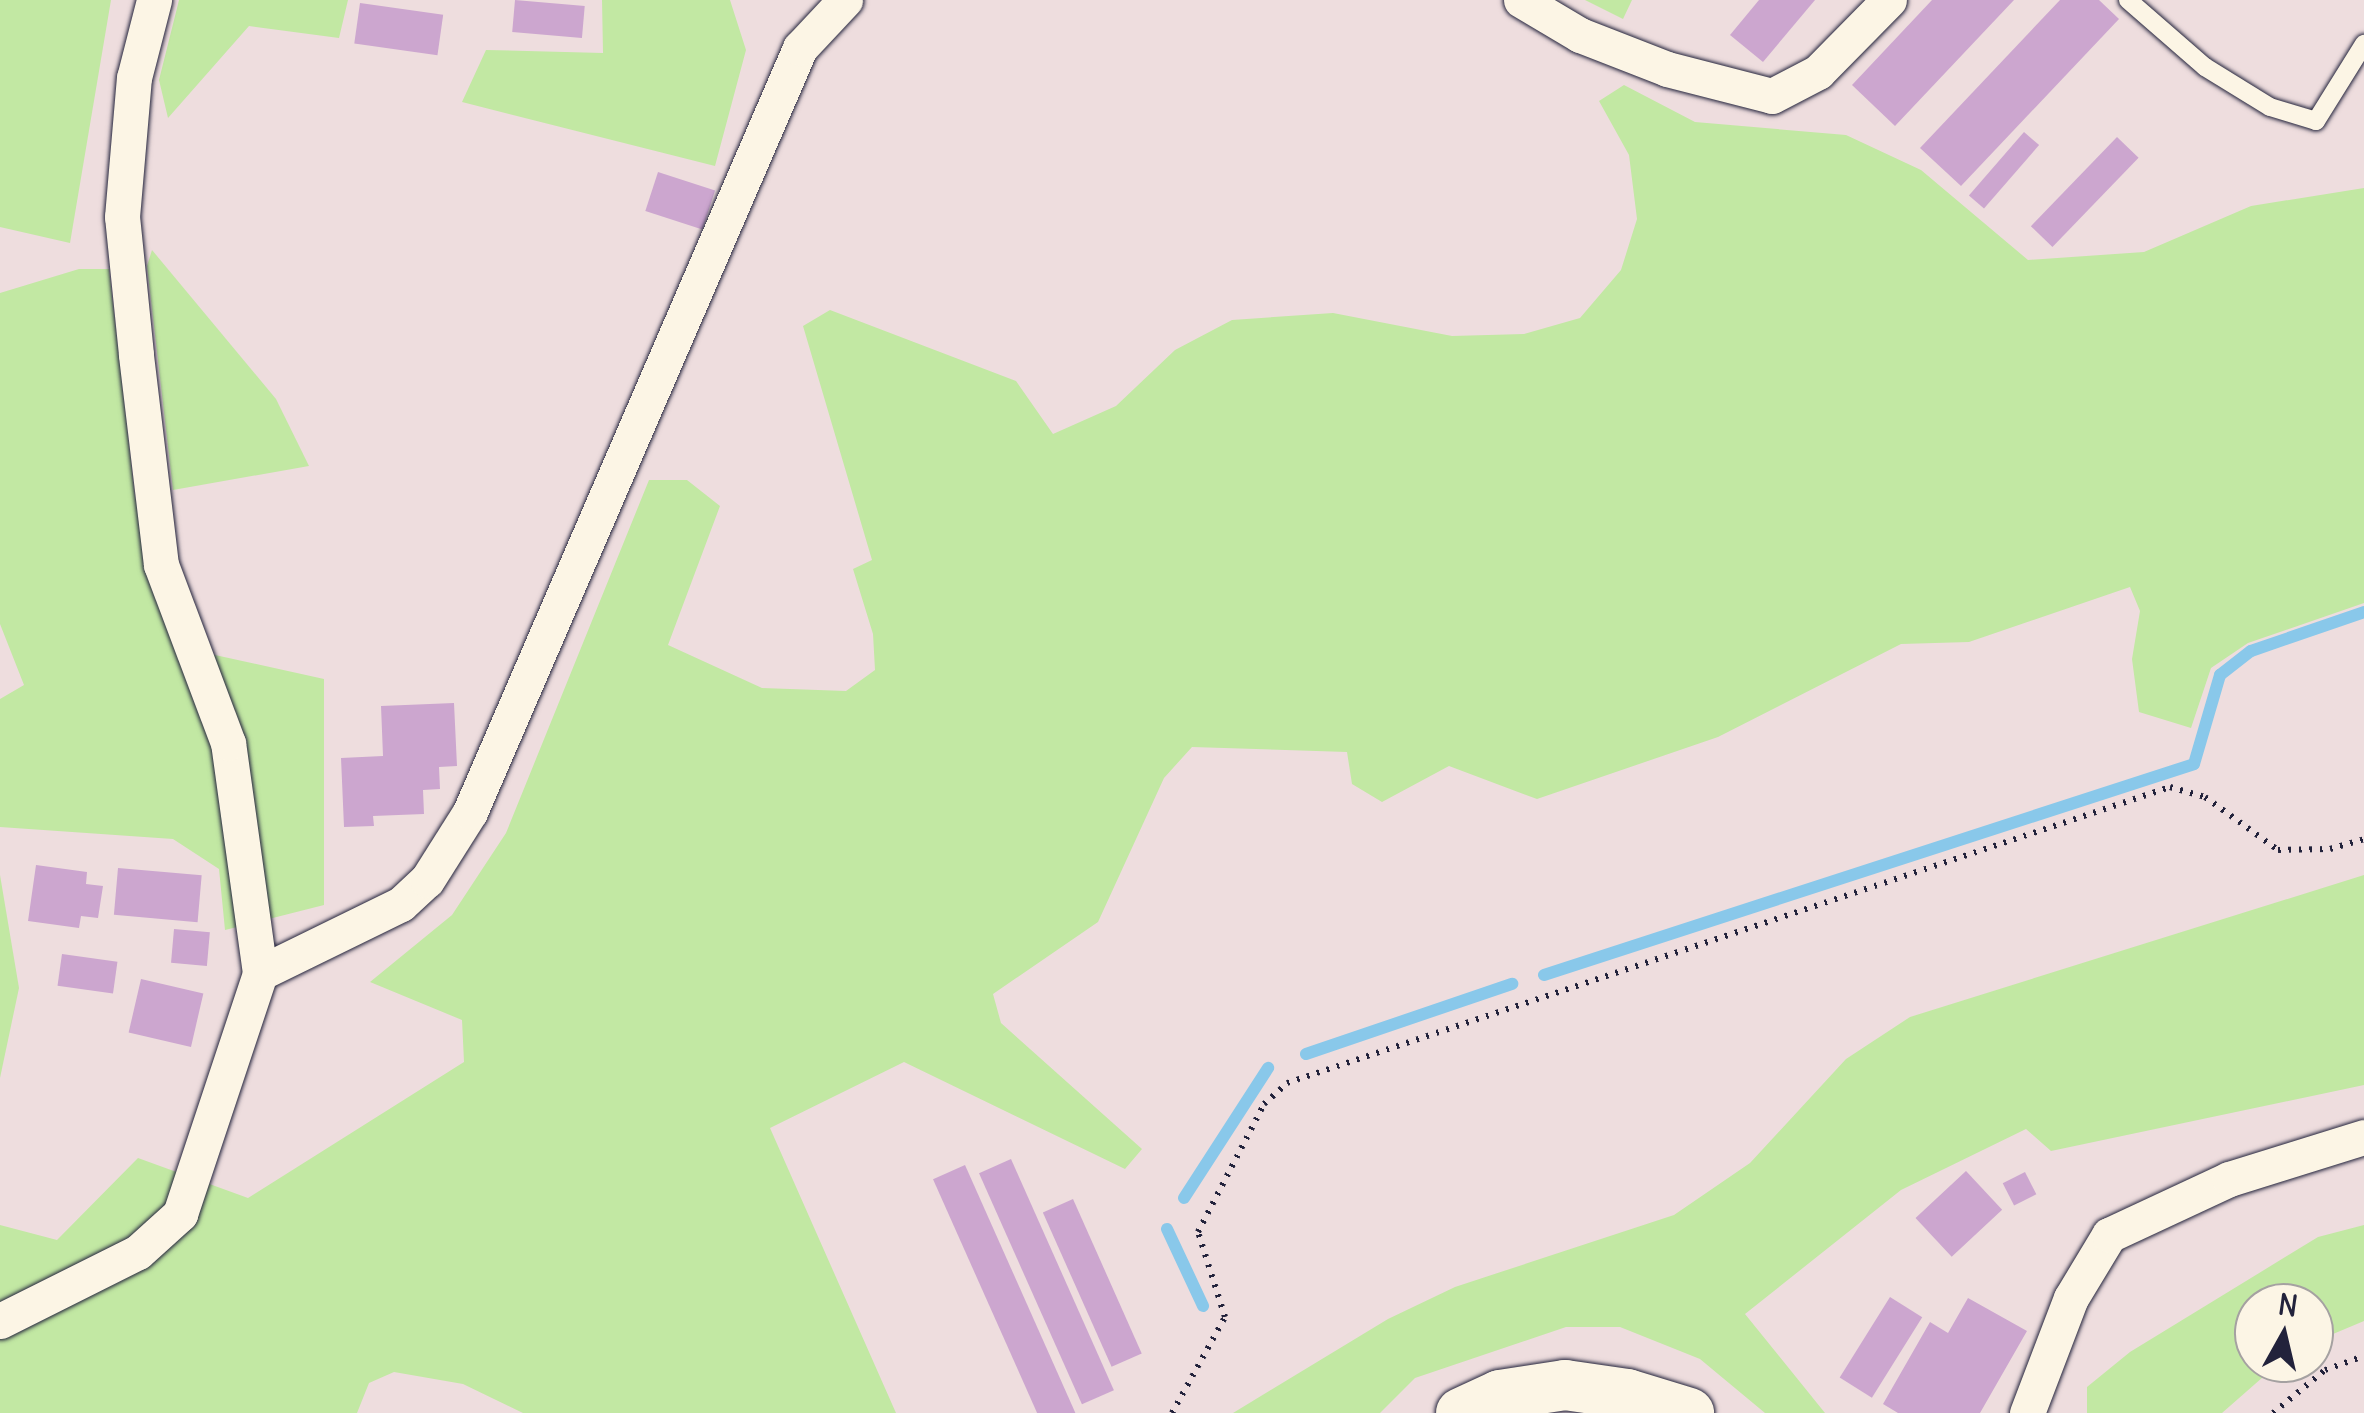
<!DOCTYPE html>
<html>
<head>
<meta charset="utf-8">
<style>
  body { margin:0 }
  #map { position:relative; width:2364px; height:1413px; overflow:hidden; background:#eeddde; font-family:Delius,sans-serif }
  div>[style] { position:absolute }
  .green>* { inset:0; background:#c2e8a3 }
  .stream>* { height:12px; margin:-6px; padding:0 6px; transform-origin:6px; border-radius:6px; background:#89c8ea }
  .building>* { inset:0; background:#cca6cf; transform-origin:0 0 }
  .path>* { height:6px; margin-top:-3px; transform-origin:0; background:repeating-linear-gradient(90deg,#22223b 0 2.5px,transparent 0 10.5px) }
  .roads { filter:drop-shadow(0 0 2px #22223b) drop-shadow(0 0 2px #22223b) }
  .service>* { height:18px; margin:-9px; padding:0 9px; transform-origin:9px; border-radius:9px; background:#fcf5e5 }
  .minor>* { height:35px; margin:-17.5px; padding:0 17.5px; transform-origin:17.5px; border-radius:17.5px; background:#fcf5e5 }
  .secondary>* { height:50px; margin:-25px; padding:0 25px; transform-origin:25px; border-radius:25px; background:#fcf5e5 }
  span { translate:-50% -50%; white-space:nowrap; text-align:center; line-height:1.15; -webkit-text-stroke:9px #fcf5e5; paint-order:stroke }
  .north { position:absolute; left:2234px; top:1283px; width:100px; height:100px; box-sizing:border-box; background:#fcf5e5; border:2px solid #a5a1a1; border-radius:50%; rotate:8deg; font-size:28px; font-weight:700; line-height:40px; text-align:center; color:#22223b }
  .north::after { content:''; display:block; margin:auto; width:35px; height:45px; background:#22223b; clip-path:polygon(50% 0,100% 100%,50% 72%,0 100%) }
</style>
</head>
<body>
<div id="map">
  <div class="green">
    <i style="clip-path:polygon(0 0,111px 0,70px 243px,0 227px)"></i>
    <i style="clip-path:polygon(179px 0,348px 0,339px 38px,249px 26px,168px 118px,159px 80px)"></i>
    <i style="clip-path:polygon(602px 0,730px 0,746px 50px,715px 166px,462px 102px,486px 50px,603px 53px)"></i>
    <i style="clip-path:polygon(1585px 0,1632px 0,1623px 19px)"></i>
    <i style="clip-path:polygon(1624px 85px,1695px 122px,1846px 135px,1921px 170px,2028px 260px,2144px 252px,2251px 206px,2364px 188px,2364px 603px,2248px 643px,2211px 668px,2191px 728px,2139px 712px,2132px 659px,2140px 611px,2130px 587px,1969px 642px,1901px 644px,1718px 737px,1537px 799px,1449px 766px,1382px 802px,1352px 784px,1347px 752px,1192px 747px,1164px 778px,1098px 922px,993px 994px,1001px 1023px,1142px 1149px,1125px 1169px,904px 1062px,770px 1128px,896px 1413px,523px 1413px,463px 1384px,394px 1372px,369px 1383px,357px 1413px,0 1413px,0 1225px,57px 1240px,138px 1158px,248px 1198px,464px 1062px,462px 1020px,370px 982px,452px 915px,506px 833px,649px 480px,687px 480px,720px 506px,668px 645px,762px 688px,846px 691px,875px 670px,873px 634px,853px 569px,872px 560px,803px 326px,830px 310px,1016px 381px,1053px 434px,1116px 406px,1175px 350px,1232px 320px,1333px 313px,1452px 336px,1524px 334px,1580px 318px,1621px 270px,1637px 219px,1629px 155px,1599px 101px)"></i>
    <i style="clip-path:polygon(152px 250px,276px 399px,309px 466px,173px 490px,147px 266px)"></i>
    <i style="clip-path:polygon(79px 269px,109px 269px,135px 497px,174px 646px,324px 679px,324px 905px,225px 930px,219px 869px,173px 839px,0 827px,0 699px,24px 685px,0 624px,0 293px)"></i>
    <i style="clip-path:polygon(0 875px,19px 988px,0 1078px)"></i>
    <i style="clip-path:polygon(2364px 875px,2364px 1085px,2051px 1151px,2026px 1129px,1901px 1190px,1745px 1314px,1825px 1413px,1765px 1413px,1700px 1359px,1620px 1327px,1566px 1327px,1415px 1378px,1380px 1413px,1233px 1413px,1388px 1319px,1455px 1287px,1674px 1215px,1750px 1163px,1846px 1059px,1910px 1017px)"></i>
    <i style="clip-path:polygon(2364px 1225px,2364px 1321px,2314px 1342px,2314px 1303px,2254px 1303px,2254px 1363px,2279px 1363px,2222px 1413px,2087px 1413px,2087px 1387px,2130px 1352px,2318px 1237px)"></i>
  </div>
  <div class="stream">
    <i style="left:1544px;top:975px;width:683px;rotate:-17.98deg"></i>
    <i style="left:2194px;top:764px;width:93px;rotate:-73.7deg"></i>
    <i style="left:2220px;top:675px;width:39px;rotate:-38deg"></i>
    <i style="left:2251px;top:651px;width:120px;rotate:-19deg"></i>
    <i style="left:1306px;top:1054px;width:218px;rotate:-18.8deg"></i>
    <i style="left:1184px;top:1198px;width:155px;rotate:-57.1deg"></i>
    <i style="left:1167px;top:1229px;width:85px;rotate:64.9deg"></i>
  </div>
  <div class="building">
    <i style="left:515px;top:0;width:70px;height:32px;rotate:5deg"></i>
    <i style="clip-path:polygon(1759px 0,1815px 0,1763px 62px,1730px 35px)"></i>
    <i style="clip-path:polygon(1932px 0,2014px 0,1895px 126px,1852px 85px)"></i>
    <i style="clip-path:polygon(2060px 0,2099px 0,2119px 19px,1961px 186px,1920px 148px)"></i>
    <i style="left:360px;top:3px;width:84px;height:41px;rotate:8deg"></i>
    <i style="left:2024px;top:132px;width:20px;height:84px;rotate:41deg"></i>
    <i style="left:2117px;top:137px;width:30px;height:124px;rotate:44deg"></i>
    <i style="left:658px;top:172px;width:60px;height:41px;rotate:18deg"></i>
    <i style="clip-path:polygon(454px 703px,457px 766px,439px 767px,440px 789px,423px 790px,424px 814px,373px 816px,374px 826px,344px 827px,341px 758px,383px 756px,381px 706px)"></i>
    <i style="clip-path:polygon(36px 865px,87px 872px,86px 884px,103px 886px,98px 918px,81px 916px,79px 928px,28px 921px)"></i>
    <i style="left:118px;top:868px;width:84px;height:47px;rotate:5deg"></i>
    <i style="left:174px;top:929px;width:36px;height:34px;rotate:5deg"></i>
    <i style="left:62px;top:954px;width:56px;height:32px;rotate:8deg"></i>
    <i style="left:141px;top:979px;width:64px;height:55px;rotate:13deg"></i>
    <i style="left:1011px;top:1159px;width:253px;height:35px;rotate:66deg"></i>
    <i style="left:965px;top:1165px;width:272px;height:35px;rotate:66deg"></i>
    <i style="left:1966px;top:1171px;width:53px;height:69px;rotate:47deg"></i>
    <i style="left:2025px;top:1172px;width:25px;height:25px;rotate:63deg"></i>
    <i style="left:1073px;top:1199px;width:169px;height:33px;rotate:66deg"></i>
    <i style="left:1890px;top:1297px;width:38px;height:95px;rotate:32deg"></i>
    <i style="clip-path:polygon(1968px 1298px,2027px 1331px,1980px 1413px,1898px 1413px,1883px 1404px,1930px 1322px,1948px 1333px)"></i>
  </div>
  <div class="path">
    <i style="left:1172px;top:1413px;width:110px;rotate:-61.1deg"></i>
    <i style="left:1225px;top:1317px;width:89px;rotate:-107.6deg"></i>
    <i style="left:1198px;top:1232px;width:144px;rotate:-62.7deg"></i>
    <i style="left:1264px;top:1104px;width:31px;rotate:-42deg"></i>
    <i style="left:1287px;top:1083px;width:931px;rotate:-18.53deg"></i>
    <i style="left:2170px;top:787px;width:36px;rotate:16deg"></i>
    <i style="left:2205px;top:797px;width:90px;rotate:36deg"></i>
    <i style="left:2278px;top:850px;width:52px;rotate:-1.1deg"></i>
    <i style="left:2330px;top:849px;width:35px;rotate:-16deg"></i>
    <i style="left:2273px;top:1413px;width:67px;rotate:-39.6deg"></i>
    <i style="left:2325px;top:1370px;width:41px;rotate:-19.7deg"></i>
  </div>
  <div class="roads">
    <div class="service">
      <i style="left:2128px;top:0;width:102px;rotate:41deg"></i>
      <i style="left:2205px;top:67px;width:76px;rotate:31.6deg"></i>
      <i style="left:2270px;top:107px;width:48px;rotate:16.9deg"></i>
      <i style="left:2316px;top:121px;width:91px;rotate:-58.1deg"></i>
    </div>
    <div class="minor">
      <i style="left:1521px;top:0;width:69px;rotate:30.7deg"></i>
      <i style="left:1580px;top:35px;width:93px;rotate:21.3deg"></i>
      <i style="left:1667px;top:69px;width:108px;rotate:14.4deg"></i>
      <i style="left:1772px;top:96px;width:52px;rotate:-27.6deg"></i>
      <i style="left:1818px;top:72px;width:101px;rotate:-45.4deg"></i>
      <i style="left:260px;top:973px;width:157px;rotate:-26.1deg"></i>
      <i style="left:401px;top:904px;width:35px;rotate:-43deg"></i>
      <i style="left:427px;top:880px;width:80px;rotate:-57.7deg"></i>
      <i style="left:470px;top:812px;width:832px;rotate:-66.64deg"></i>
      <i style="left:800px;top:48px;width:66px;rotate:-46.8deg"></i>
      <i style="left:0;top:1321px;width:154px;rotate:-26.6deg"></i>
      <i style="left:138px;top:1252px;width:57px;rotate:-42.1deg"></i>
      <i style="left:180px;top:1214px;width:254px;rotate:-71.6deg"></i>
      <i style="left:260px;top:973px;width:232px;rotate:-97.9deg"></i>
      <i style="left:228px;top:743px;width:190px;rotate:-110.6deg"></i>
      <i style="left:161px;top:565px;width:212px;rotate:-96.8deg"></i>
      <i style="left:136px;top:354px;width:138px;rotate:-95.8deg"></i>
      <i style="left:122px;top:217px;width:140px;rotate:-85.1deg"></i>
      <i style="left:134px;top:78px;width:81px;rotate:-75.6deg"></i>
      <i style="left:2027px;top:1413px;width:123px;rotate:-69.1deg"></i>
      <i style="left:2071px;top:1298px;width:74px;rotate:-58.9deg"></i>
      <i style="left:2109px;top:1235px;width:132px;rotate:-25deg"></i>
      <i style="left:2229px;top:1179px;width:141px;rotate:-17.3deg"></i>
    </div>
    <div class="secondary">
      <i style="left:1461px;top:1413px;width:43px;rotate:-24.8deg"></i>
      <i style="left:1500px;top:1395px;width:66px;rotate:-8.7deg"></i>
      <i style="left:1565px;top:1385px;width:63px;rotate:8.3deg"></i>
      <i style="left:1627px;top:1394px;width:65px;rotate:17deg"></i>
    </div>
  </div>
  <div class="north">N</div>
</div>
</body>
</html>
